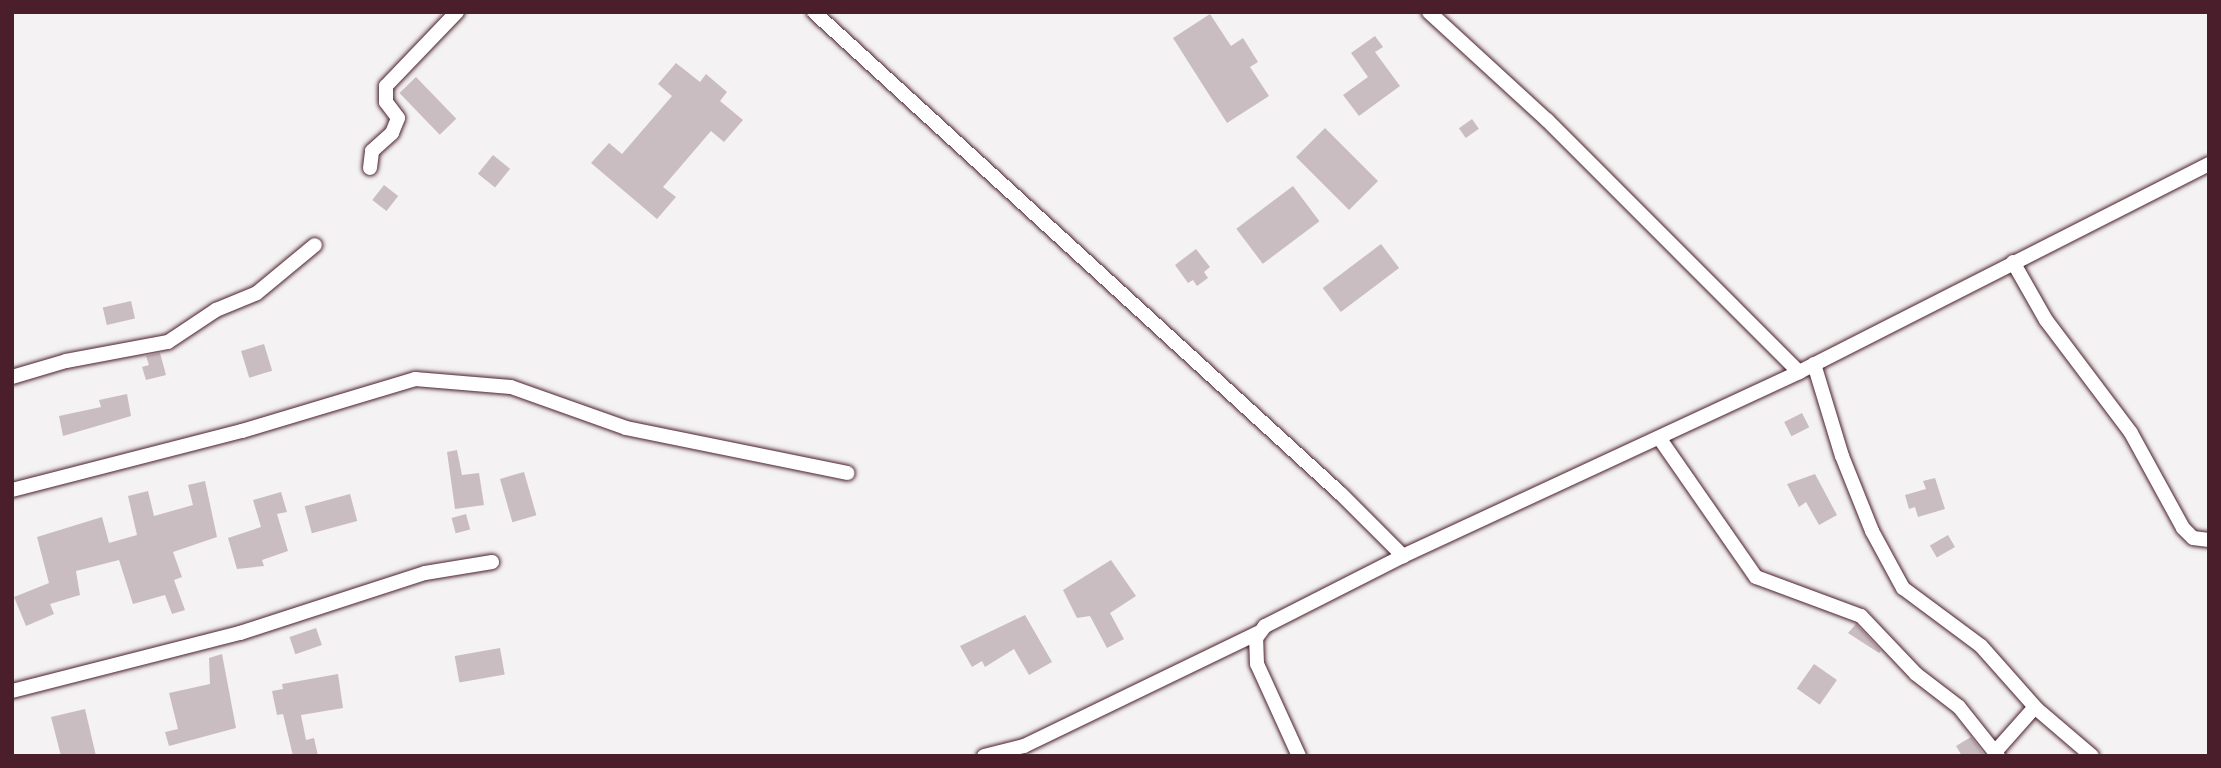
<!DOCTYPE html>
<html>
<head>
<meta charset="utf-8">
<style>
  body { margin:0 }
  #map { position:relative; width:2221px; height:768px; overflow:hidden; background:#f4f2f2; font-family:"Architects Daughter",sans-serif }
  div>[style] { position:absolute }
  .building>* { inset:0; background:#cabdc1; transform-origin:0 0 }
  .roads { filter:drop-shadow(0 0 2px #4a1f2b) drop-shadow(0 0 2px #4a1f2b) }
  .minor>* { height:14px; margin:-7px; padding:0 7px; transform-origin:7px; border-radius:7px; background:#fff }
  span { translate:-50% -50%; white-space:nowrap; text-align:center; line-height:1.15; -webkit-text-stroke:6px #fff; paint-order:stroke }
  .frame { position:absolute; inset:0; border:14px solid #4a1f2b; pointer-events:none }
</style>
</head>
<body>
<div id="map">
  <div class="building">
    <i style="clip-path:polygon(1210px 14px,1231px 46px,1243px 38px,1258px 62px,1250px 67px,1269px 96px,1227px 123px,1173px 38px)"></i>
    <i style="clip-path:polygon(1375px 36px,1383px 47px,1375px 52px,1400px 86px,1359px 116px,1343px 95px,1368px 77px,1351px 53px)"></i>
    <i style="clip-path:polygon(676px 63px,700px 82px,706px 74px,727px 92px,720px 101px,743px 120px,724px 142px,711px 131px,663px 187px,676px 197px,657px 219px,591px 163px,609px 143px,622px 154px,672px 96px,658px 84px)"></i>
    <i style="left:416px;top:77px;width:58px;height:23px;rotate:46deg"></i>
    <i style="left:1472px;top:119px;width:12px;height:16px;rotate:55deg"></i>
    <i style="left:1325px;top:128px;width:75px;height:41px;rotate:45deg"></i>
    <i style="left:493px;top:155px;width:22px;height:24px;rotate:39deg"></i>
    <i style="left:384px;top:185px;width:18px;height:19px;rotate:38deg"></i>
    <i style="left:1293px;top:186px;width:44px;height:71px;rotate:53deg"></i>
    <i style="left:1381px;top:244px;width:30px;height:73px;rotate:53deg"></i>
    <i style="clip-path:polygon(1196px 249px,1210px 267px,1204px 272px,1208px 278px,1197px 286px,1193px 280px,1188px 283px,1175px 265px)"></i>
    <i style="left:131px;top:301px;width:18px;height:29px;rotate:77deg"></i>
    <i style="left:264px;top:344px;width:28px;height:24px;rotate:73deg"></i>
    <i style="clip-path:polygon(160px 353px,166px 375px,146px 380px,142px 367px,149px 365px,146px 356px)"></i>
    <i style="clip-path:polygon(127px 394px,131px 416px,63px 436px,59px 416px,101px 407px,99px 400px)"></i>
    <i style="left:1802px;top:413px;width:16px;height:20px;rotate:63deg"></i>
    <i style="clip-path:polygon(457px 450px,462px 475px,479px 473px,484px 505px,455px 509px,447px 452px)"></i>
    <i style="left:524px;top:472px;width:45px;height:25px;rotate:74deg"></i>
    <i style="clip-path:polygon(1815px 474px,1837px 515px,1819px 525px,1806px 502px,1799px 507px,1787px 484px)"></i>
    <i style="clip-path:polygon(1935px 478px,1945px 509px,1918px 517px,1915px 507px,1909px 509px,1905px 495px,1926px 489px,1923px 481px)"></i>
    <i style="clip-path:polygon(205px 481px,217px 537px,173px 552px,182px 577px,174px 580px,185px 610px,172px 614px,165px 595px,133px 604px,119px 560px,76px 571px,80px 595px,50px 604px,54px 614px,26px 626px,14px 597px,49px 583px,37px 537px,102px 517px,109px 543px,137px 535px,128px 496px,148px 491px,154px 516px,193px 505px,188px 485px)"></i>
    <i style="clip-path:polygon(281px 492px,287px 512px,277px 514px,288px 551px,262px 560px,264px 566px,237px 569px,228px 538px,261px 527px,253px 500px)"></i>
    <i style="left:350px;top:494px;width:28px;height:47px;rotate:75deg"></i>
    <i style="left:466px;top:514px;width:16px;height:15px;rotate:75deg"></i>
    <i style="left:1948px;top:535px;width:14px;height:21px;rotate:60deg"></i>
    <i style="clip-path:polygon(1111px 560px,1136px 596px,1110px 613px,1124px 639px,1107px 648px,1090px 616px,1077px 618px,1063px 590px)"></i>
    <i style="clip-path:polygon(1025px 615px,1052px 662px,1029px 675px,1014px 649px,985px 667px,982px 661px,972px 667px,960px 646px)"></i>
    <i style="clip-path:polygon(1856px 624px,1881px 651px,1879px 653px,1848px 633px)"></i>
    <i style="left:316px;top:628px;width:18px;height:28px;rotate:71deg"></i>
    <i style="left:500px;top:648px;width:27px;height:46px;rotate:80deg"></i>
    <i style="clip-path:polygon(222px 654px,236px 728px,169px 746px,165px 732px,178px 729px,169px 693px,210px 684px,209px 658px)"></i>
    <i style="left:1814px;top:664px;width:28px;height:30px;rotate:35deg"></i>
    <i style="clip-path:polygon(338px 674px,343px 708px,301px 715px,306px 740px,314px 738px,318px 756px,293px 756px,283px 714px,277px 715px,272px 691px,283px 689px,282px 684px)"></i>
    <i style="clip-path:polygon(85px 709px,96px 756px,61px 756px,51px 717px)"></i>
    <i style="clip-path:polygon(1971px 737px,1985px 756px,1962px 756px,1956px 746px)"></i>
  </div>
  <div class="roads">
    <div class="minor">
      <i style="left:814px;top:12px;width:714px;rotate:42.45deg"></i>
      <i style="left:1341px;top:494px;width:88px;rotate:45deg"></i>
      <i style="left:1429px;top:12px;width:160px;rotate:42.5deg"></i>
      <i style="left:1547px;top:120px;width:356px;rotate:45deg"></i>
      <i style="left:370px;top:168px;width:17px;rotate:-83deg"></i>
      <i style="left:372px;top:151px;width:27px;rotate:-42deg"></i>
      <i style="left:392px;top:133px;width:16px;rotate:-68deg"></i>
      <i style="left:398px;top:118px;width:20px;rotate:-127deg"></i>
      <i style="left:386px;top:102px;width:16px;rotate:-90deg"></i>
      <i style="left:386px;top:86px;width:103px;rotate:-46.2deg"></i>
      <i style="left:2013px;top:262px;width:67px;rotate:60.4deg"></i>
      <i style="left:2046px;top:320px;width:141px;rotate:53deg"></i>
      <i style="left:2131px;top:433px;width:108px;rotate:61.3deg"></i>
      <i style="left:2183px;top:528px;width:14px;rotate:45deg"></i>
      <i style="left:2193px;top:538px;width:16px;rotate:7deg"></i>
      <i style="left:1814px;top:364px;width:96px;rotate:73.1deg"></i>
      <i style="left:1842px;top:456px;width:81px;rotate:68.2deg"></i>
      <i style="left:1872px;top:531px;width:65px;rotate:61.5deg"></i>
      <i style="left:1903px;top:588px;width:97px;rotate:36.6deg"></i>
      <i style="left:1981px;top:646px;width:84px;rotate:48.4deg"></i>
      <i style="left:2037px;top:709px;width:72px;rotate:40.5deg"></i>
      <i style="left:12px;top:377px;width:56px;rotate:-16.5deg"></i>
      <i style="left:66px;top:361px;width:104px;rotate:-10.6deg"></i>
      <i style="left:168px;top:342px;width:58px;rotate:-33.7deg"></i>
      <i style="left:216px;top:310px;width:44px;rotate:-22.5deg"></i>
      <i style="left:257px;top:293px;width:75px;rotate:-39.6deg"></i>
      <i style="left:1660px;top:439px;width:168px;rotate:55.2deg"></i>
      <i style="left:1756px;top:577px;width:112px;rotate:20.4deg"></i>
      <i style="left:1861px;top:616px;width:80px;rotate:46.5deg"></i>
      <i style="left:1916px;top:674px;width:54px;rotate:37.5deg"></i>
      <i style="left:1959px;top:707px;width:63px;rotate:51.5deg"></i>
      <i style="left:12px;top:490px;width:237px;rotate:-14.4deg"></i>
      <i style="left:242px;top:431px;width:181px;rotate:-16.7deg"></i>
      <i style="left:415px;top:379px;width:96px;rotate:4.8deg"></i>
      <i style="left:511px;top:387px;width:122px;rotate:19.6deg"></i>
      <i style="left:626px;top:428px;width:226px;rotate:11.5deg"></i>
      <i style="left:12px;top:691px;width:235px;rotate:-14.3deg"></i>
      <i style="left:240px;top:633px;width:194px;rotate:-18deg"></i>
      <i style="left:425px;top:573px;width:68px;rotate:-9.3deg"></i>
      <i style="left:1995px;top:752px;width:60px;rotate:-48.4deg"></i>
      <i style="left:984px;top:756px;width:41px;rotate:-14deg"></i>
      <i style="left:1024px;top:746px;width:260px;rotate:-25.8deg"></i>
      <i style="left:1299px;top:756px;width:101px;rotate:-114.5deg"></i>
      <i style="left:1257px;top:664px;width:26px;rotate:-92deg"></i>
      <i style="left:1256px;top:638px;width:15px;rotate:-53deg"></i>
      <i style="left:1265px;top:626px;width:155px;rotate:-26.9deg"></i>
      <i style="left:1403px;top:556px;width:437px;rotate:-24.9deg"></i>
      <i style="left:1799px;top:372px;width:460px;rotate:-26.9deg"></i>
    </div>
  </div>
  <div class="frame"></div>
</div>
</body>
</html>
